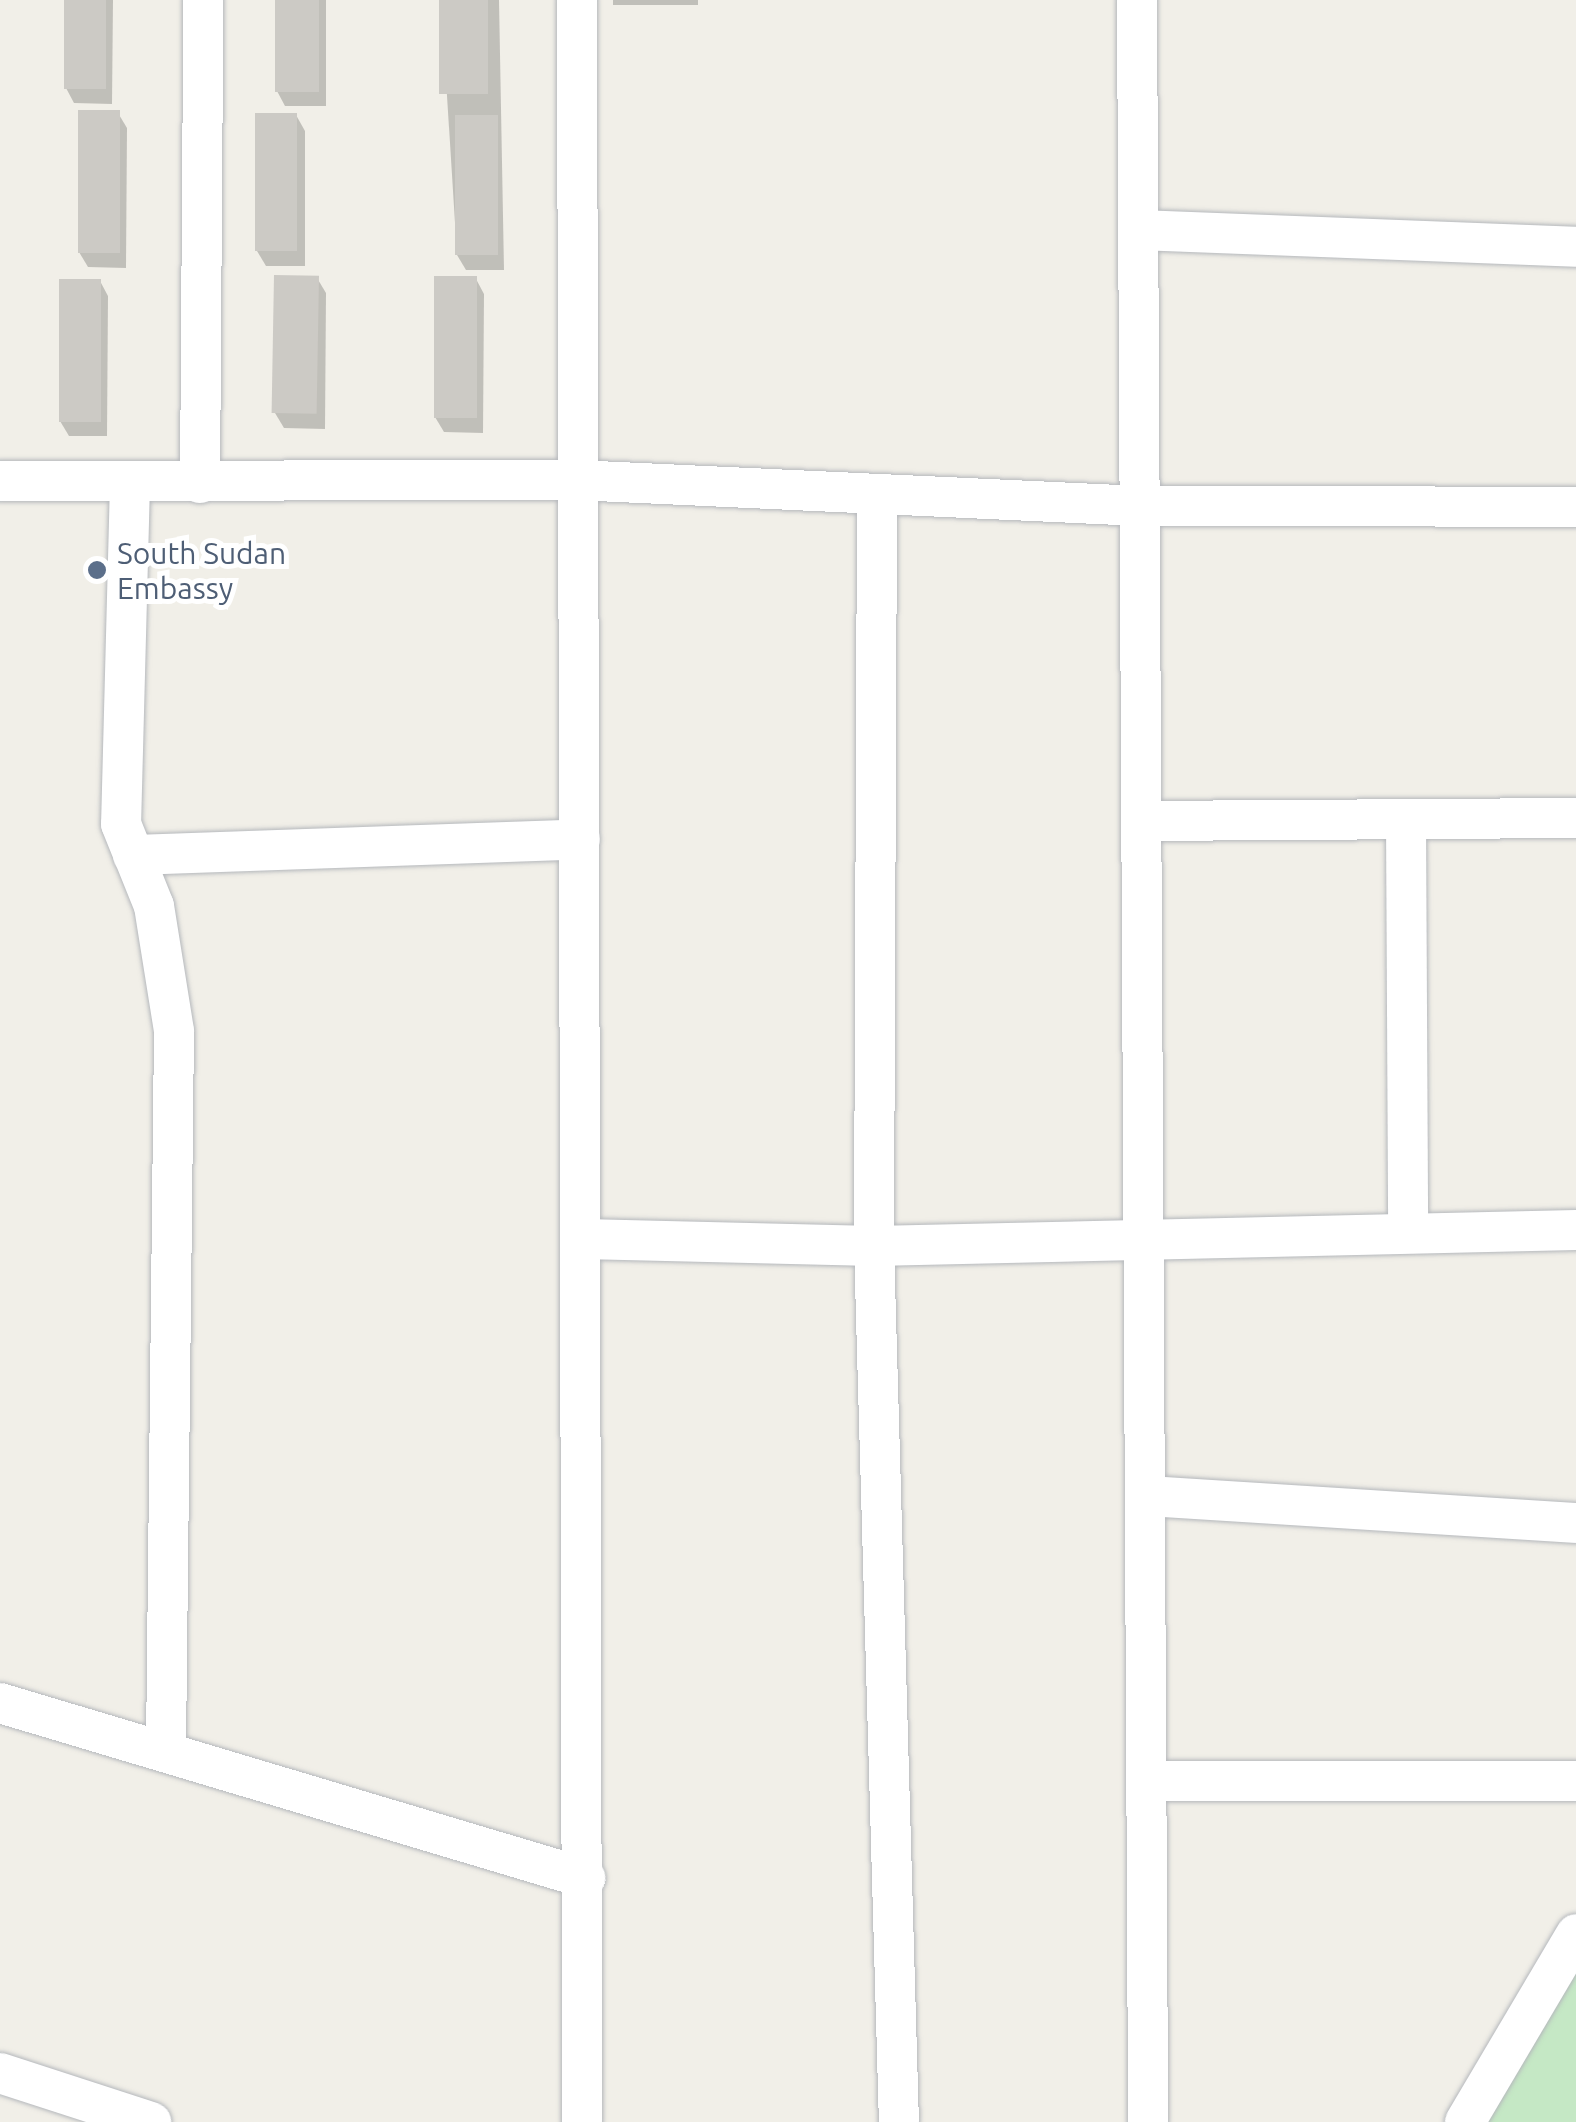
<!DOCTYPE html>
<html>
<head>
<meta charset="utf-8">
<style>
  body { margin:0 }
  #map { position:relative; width:1576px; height:2122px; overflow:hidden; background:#f1efe8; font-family:Ubuntu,sans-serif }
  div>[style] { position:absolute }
  .green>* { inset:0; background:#c5e8c5 }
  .shadow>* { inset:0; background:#0003; transform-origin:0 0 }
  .building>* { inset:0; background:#cccac5; transform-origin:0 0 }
  .roads { filter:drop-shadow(0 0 2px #b5b8bc) drop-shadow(0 0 2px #b5b8bc) }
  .minor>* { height:40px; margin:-20px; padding:0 20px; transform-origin:20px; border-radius:20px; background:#fff }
  .dots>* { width:28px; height:28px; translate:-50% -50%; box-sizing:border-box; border:5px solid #fff; border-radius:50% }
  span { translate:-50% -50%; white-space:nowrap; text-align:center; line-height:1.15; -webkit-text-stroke:10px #fff; paint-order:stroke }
  .service-label { font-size:30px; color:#4e5e75 }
  .left { translate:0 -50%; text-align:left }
</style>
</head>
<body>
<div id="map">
  <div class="green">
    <i style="clip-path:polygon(1576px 1933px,1576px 2122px,1450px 2122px)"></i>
  </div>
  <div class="shadow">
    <i style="clip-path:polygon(66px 0,113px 0,112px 104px,74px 103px,66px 88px)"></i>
    <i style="clip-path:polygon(277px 0,326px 0,326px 106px,285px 106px,277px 91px)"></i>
    <i style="clip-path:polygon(441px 0,499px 0,504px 270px,466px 270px,457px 255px)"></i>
    <i style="left:613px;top:0;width:85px;height:5px"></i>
    <i style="clip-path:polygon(118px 113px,127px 128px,126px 268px,88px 267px,79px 252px)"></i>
    <i style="clip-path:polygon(296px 115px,305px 131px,305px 266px,266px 266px,257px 251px)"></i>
    <i style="clip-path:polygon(317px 278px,326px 293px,325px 429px,284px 428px,275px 413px)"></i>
    <i style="clip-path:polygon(476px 279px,484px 294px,483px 433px,444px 432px,435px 417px)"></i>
    <i style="clip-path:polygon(100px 281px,108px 296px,107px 436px,69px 436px,60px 421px)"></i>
  </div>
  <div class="building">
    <i style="left:64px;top:0;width:42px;height:89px"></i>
    <i style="left:275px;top:0;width:44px;height:92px"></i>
    <i style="left:439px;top:0;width:49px;height:94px"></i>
    <i style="left:78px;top:110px;width:42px;height:143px"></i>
    <i style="left:255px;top:113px;width:42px;height:138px"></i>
    <i style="left:455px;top:115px;width:43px;height:140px"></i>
    <i style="left:274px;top:275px;width:45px;height:138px;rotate:1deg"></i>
    <i style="left:434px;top:276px;width:43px;height:142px"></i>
    <i style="left:59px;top:279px;width:42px;height:143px"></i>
  </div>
  <div class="roads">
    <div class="minor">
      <i style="left:577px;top:0;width:2122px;rotate:89.86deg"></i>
      <i style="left:1137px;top:0;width:2122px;rotate:89.7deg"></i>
      <i style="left:1139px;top:230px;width:437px;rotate:2.2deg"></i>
      <i style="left:0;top:481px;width:575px;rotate:-0.1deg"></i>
      <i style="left:575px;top:480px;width:567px;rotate:2.63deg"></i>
      <i style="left:1141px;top:506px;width:435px;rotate:0.1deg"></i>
      <i style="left:130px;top:483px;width:341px;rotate:91.5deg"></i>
      <i style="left:121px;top:824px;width:88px;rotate:68.1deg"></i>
      <i style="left:154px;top:906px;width:127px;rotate:80.9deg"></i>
      <i style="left:174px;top:1031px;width:717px;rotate:90.64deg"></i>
      <i style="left:200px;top:483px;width:483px;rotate:-89.6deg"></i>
      <i style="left:877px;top:494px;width:752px;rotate:90.23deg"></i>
      <i style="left:874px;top:1246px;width:876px;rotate:88.37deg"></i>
      <i style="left:1406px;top:819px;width:412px;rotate:89.7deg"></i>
      <i style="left:1143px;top:821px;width:433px;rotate:-0.4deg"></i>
      <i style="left:133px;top:855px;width:447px;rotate:-2deg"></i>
      <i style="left:583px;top:1239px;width:291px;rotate:1.4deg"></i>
      <i style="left:874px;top:1246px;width:702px;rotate:-1.31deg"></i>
      <i style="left:1148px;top:1496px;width:429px;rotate:3.6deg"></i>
      <i style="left:0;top:1703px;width:611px;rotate:16.65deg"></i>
      <i style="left:1149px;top:1781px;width:427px"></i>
      <i style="left:0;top:2073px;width:159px;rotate:18deg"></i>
      <i style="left:1465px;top:2122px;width:218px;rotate:-59.4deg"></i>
    </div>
  </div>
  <div class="dots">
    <i style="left:97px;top:570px;background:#5c6f8a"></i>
  </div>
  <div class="service-label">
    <span class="left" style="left:117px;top:570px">South Sudan<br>Embassy</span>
  </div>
</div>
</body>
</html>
